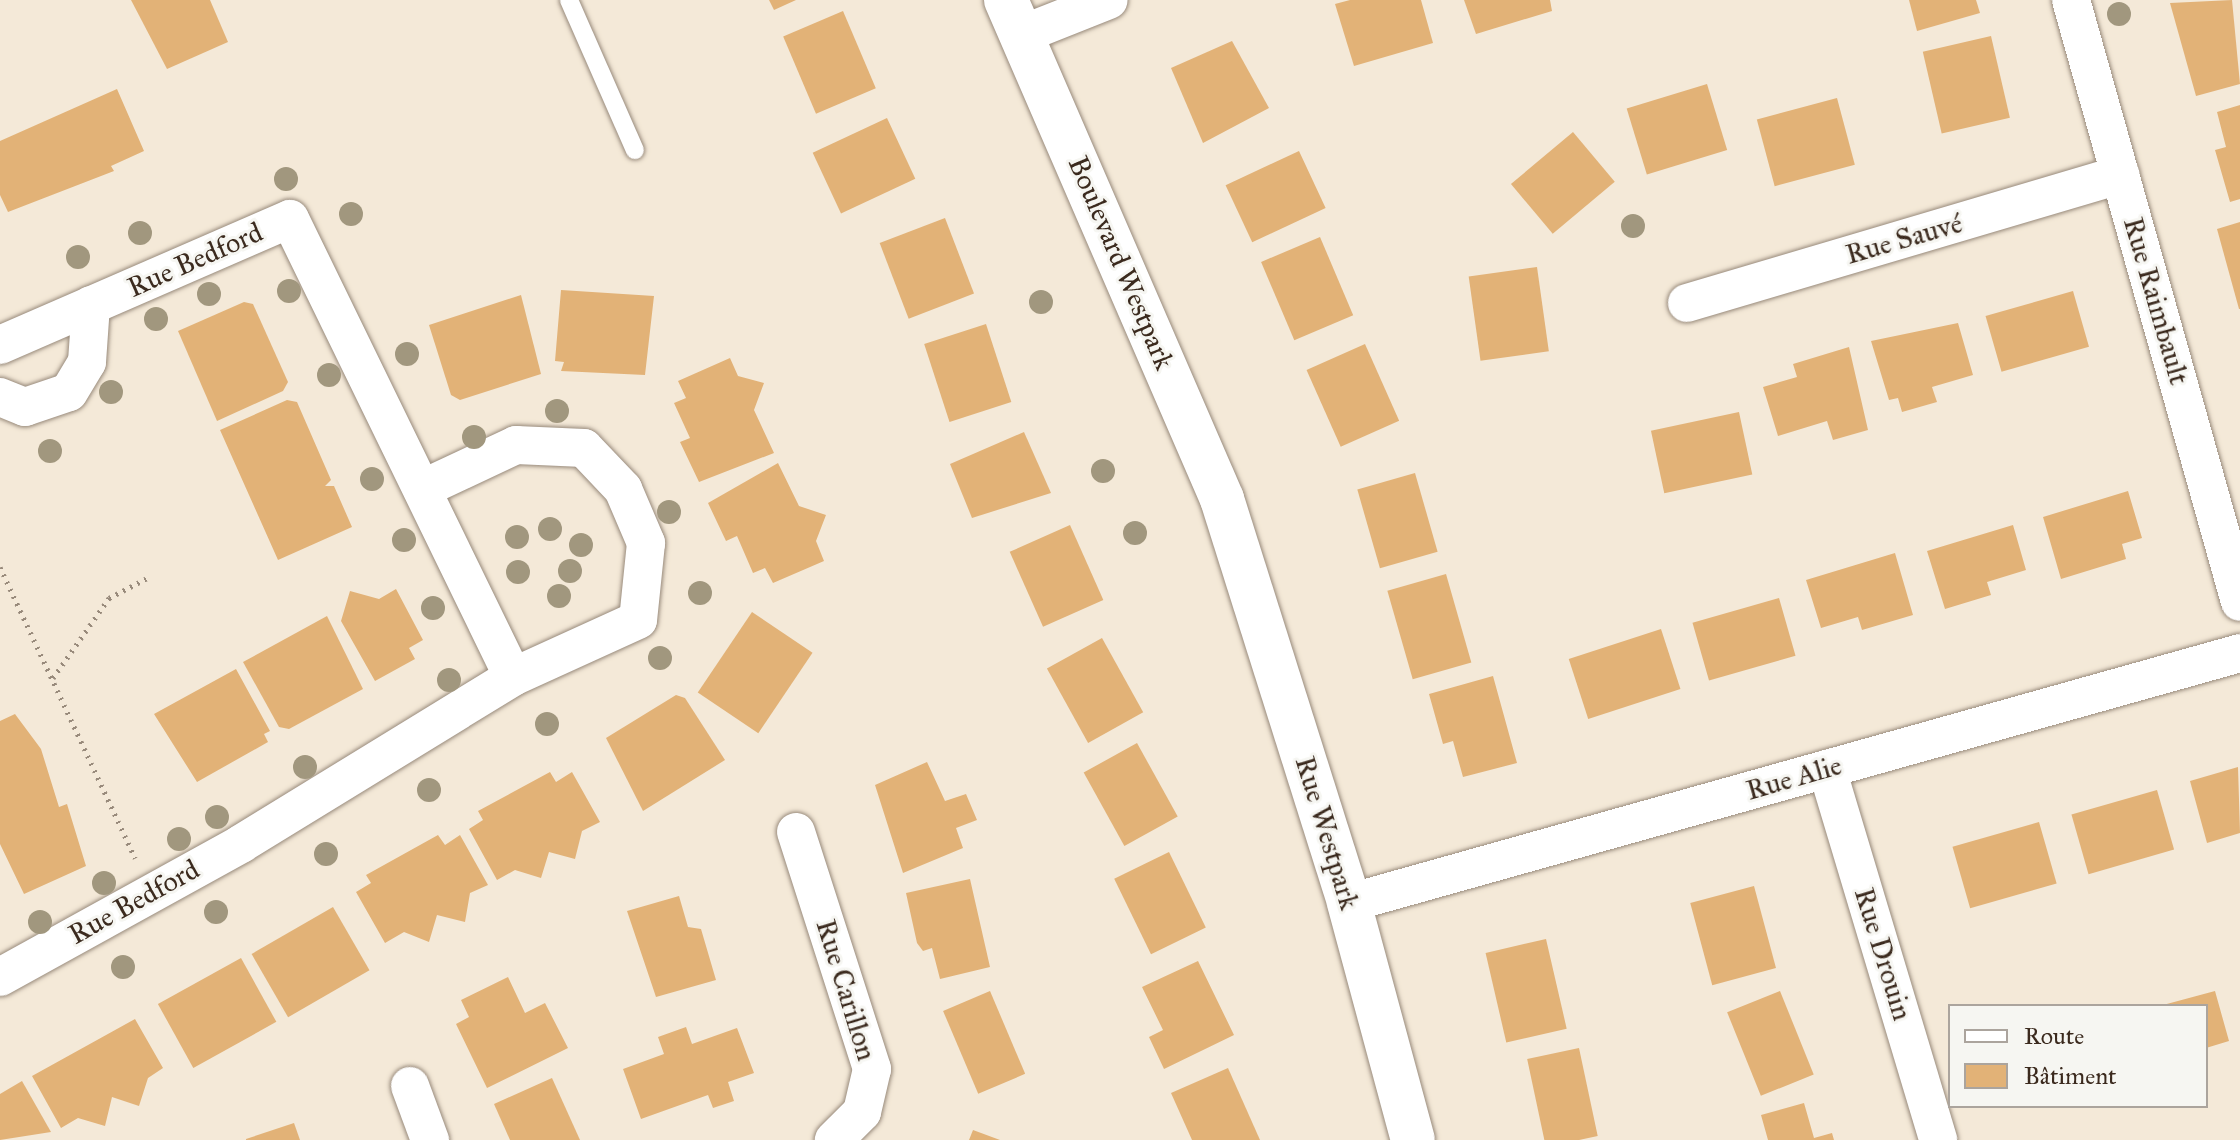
<!DOCTYPE html>
<html>
<head>
<meta charset="utf-8">
<style>
  body { margin:0 }
  #map { position:relative; width:2240px; height:1140px; overflow:hidden; background:#f4e9d8; font-family:"IM FELL Great Primer",serif }
  div>[style] { position:absolute }
  .building>* { inset:0; background:#e2b277; transform-origin:0 0 }
  .path>* { height:5px; margin-top:-2.5px; transform-origin:0; background:repeating-linear-gradient(90deg,#988a7b 0 2px,transparent 0 8px) }
  .roads { filter:drop-shadow(0 0 2px #988a7b) drop-shadow(0 0 2px #988a7b) }
  .service>* { height:18px; margin:-9px; padding:0 9px; transform-origin:9px; border-radius:9px; background:#fff }
  .minor>* { height:38px; margin:-19px; padding:0 19px; transform-origin:19px; border-radius:19px; background:#fff }
  .tertiary>* { height:44px; margin:-22px; padding:0 22px; transform-origin:22px; border-radius:22px; background:#fff }
  .trees>* { width:24px; height:24px; margin:-12px; border-radius:50%; background:#a1977e }
  span { translate:-50% -50%; white-space:nowrap; text-align:center; line-height:1.15; -webkit-text-stroke:6px #f6f6f2; paint-order:stroke }
  .street-label { font-size:28px; color:#3b2a1e }
  .legend { position:absolute; left:1948px; top:1004px; width:260px; height:104px; box-sizing:border-box; background:#f6f6f2; border:2px solid #aba49d; margin:0; padding:10px 14px; list-style:none; font-size:24px; color:#3b2a1e }
  .legend li { display:flex; align-items:center; gap:16px; height:40px }
  .legend b { width:40px; border:2px solid #aba49d }
</style>
</head>
<body>
<div id="map">
  <div class="building">
    <i style="clip-path:polygon(131px 0,210px 0,228px 42px,167px 69px)"></i>
    <i style="clip-path:polygon(769px 0,796px 0,774px 10px)"></i>
    <i style="clip-path:polygon(1350px 0,1421px 0,1433px 43px,1354px 66px,1335px 4px)"></i>
    <i style="clip-path:polygon(1464px 0,1550px 0,1552px 11px,1476px 34px)"></i>
    <i style="clip-path:polygon(1909px 0,1976px 0,1980px 13px,1917px 31px)"></i>
    <i style="clip-path:polygon(2232px 0,2240px 84px,2196px 96px,2170px 3px)"></i>
    <i style="left:843px;top:11px;width:84px;height:65px;rotate:67deg"></i>
    <i style="left:1991px;top:36px;width:84px;height:70px;rotate:77deg"></i>
    <i style="clip-path:polygon(1232px 41px,1269px 108px,1203px 143px,1171px 68px)"></i>
    <i style="left:1707px;top:84px;width:69px;height:84px;rotate:73deg"></i>
    <i style="clip-path:polygon(117px 89px,144px 151px,111px 166px,114px 171px,8px 212px,0 195px,0 141px)"></i>
    <i style="left:1837px;top:98px;width:69px;height:83px;rotate:75deg"></i>
    <i style="clip-path:polygon(2240px 105px,2240px 199px,2230px 202px,2215px 150px,2226px 147px,2217px 112px)"></i>
    <i style="left:887px;top:118px;width:67px;height:82px;rotate:65deg"></i>
    <i style="left:1573px;top:132px;width:65px;height:81px;rotate:50deg"></i>
    <i style="left:1299px;top:151px;width:63px;height:81px;rotate:65deg"></i>
    <i style="left:945px;top:218px;width:81px;height:70px;rotate:69deg"></i>
    <i style="clip-path:polygon(2240px 222px,2240px 309px,2239px 309px,2217px 229px)"></i>
    <i style="left:1320px;top:237px;width:85px;height:64px;rotate:67deg"></i>
    <i style="left:1537px;top:267px;width:85px;height:69px;rotate:82deg"></i>
    <i style="clip-path:polygon(561px 290px,654px 296px,645px 375px,561px 371px,564px 362px,555px 361px)"></i>
    <i style="left:2073px;top:291px;width:58px;height:91px;rotate:74deg"></i>
    <i style="clip-path:polygon(521px 295px,541px 374px,460px 400px,451px 395px,429px 325px)"></i>
    <i style="clip-path:polygon(244px 302px,253px 304px,288px 382px,283px 391px,217px 421px,178px 331px)"></i>
    <i style="clip-path:polygon(1958px 323px,1973px 375px,1932px 387px,1937px 402px,1902px 412px,1898px 398px,1889px 400px,1871px 341px)"></i>
    <i style="left:986px;top:324px;width:82px;height:65px;rotate:72deg"></i>
    <i style="left:1365px;top:344px;width:84px;height:64px;rotate:66deg"></i>
    <i style="clip-path:polygon(1849px 347px,1868px 430px,1833px 440px,1827px 421px,1778px 436px,1763px 387px,1797px 377px,1793px 364px)"></i>
    <i style="clip-path:polygon(730px 358px,738px 376px,764px 383px,754px 410px,774px 453px,699px 482px,680px 442px,690px 438px,674px 403px,686px 398px,678px 381px)"></i>
    <i style="clip-path:polygon(287px 400px,297px 402px,331px 480px,325px 486px,334px 486px,352px 527px,278px 560px,220px 430px)"></i>
    <i style="left:1739px;top:412px;width:64px;height:90px;rotate:78deg"></i>
    <i style="clip-path:polygon(1024px 432px,1051px 493px,972px 518px,950px 464px)"></i>
    <i style="clip-path:polygon(778px 463px,799px 506px,826px 515px,816px 541px,824px 561px,773px 583px,765px 568px,753px 573px,737px 536px,726px 541px,708px 503px)"></i>
    <i style="left:1415px;top:473px;width:82px;height:60px;rotate:74deg"></i>
    <i style="clip-path:polygon(2128px 491px,2142px 538px,2122px 544px,2126px 559px,2061px 579px,2043px 517px)"></i>
    <i style="left:1070px;top:525px;width:82px;height:66px;rotate:66deg"></i>
    <i style="clip-path:polygon(2013px 525px,2026px 570px,1987px 582px,1991px 595px,1945px 609px,1927px 551px)"></i>
    <i style="clip-path:polygon(1895px 553px,1913px 615px,1862px 630px,1858px 617px,1821px 628px,1806px 580px)"></i>
    <i style="left:1446px;top:574px;width:92px;height:61px;rotate:74deg"></i>
    <i style="clip-path:polygon(396px 589px,423px 640px,409px 648px,415px 659px,375px 681px,341px 621px,350px 591px,379px 599px)"></i>
    <i style="left:1779px;top:598px;width:60px;height:90px;rotate:74deg"></i>
    <i style="left:752px;top:612px;width:73px;height:97px;rotate:34deg"></i>
    <i style="clip-path:polygon(327px 616px,363px 689px,289px 729px,279px 727px,243px 662px)"></i>
    <i style="left:1661px;top:629px;width:63px;height:97px;rotate:72deg"></i>
    <i style="left:1102px;top:638px;width:85px;height:63px;rotate:61deg"></i>
    <i style="clip-path:polygon(236px 669px,270px 731px,264px 734px,268px 742px,197px 782px,154px 714px)"></i>
    <i style="clip-path:polygon(1493px 676px,1517px 763px,1463px 777px,1453px 741px,1443px 744px,1429px 694px)"></i>
    <i style="clip-path:polygon(676px 695px,685px 698px,725px 760px,643px 811px,606px 738px)"></i>
    <i style="clip-path:polygon(15px 714px,41px 749px,59px 807px,67px 804px,86px 866px,24px 894px,0 844px,0 721px)"></i>
    <i style="left:1137px;top:743px;width:84px;height:61px;rotate:61deg"></i>
    <i style="clip-path:polygon(927px 762px,945px 801px,966px 794px,977px 820px,956px 828px,963px 848px,903px 873px,875px 785px)"></i>
    <i style="clip-path:polygon(2238px 767px,2240px 833px,2207px 843px,2190px 781px)"></i>
    <i style="clip-path:polygon(550px 772px,556px 782px,572px 772px,600px 822px,582px 831px,575px 859px,549px 852px,541px 878px,515px 870px,497px 880px,469px 829px,483px 820px,478px 811px)"></i>
    <i style="left:2157px;top:790px;width:62px;height:89px;rotate:74deg"></i>
    <i style="left:2039px;top:822px;width:64px;height:90px;rotate:74deg"></i>
    <i style="clip-path:polygon(438px 835px,445px 845px,460px 835px,488px 885px,470px 893px,465px 922px,437px 915px,429px 942px,404px 932px,385px 943px,356px 892px,371px 883px,366px 875px)"></i>
    <i style="left:1169px;top:852px;width:84px;height:61px;rotate:64deg"></i>
    <i style="clip-path:polygon(970px 879px,990px 967px,940px 979px,932px 948px,923px 951px,917px 943px,906px 893px)"></i>
    <i style="left:1754px;top:886px;width:85px;height:66px;rotate:75deg"></i>
    <i style="clip-path:polygon(679px 896px,688px 927px,701px 929px,716px 980px,656px 997px,627px 911px)"></i>
    <i style="left:333px;top:907px;width:73px;height:94px;rotate:60deg"></i>
    <i style="left:1546px;top:939px;width:92px;height:62px;rotate:77deg"></i>
    <i style="left:241px;top:958px;width:73px;height:95px;rotate:61deg"></i>
    <i style="clip-path:polygon(1198px 961px,1234px 1035px,1164px 1069px,1149px 1037px,1163px 1030px,1142px 987px)"></i>
    <i style="clip-path:polygon(508px 977px,525px 1013px,545px 1003px,568px 1048px,487px 1088px,456px 1024px,469px 1017px,461px 1000px)"></i>
    <i style="left:990px;top:991px;width:90px;height:51px;rotate:67deg"></i>
    <i style="left:1780px;top:991px;width:90px;height:57px;rotate:68deg"></i>
    <i style="clip-path:polygon(2215px 991px,2229px 1041px,2206px 1048px,2206px 1006px,2163px 1005px)"></i>
    <i style="clip-path:polygon(135px 1019px,163px 1068px,148px 1078px,139px 1106px,112px 1097px,105px 1126px,78px 1118px,61px 1128px,32px 1076px)"></i>
    <i style="clip-path:polygon(686px 1027px,692px 1044px,737px 1028px,754px 1073px,728px 1082px,734px 1101px,713px 1108px,708px 1095px,641px 1119px,623px 1069px,664px 1054px,658px 1037px)"></i>
    <i style="left:1579px;top:1048px;width:90px;height:53px;rotate:78deg"></i>
    <i style="clip-path:polygon(1228px 1068px,1260px 1140px,1192px 1140px,1171px 1093px)"></i>
    <i style="clip-path:polygon(552px 1078px,580px 1140px,510px 1140px,494px 1104px)"></i>
    <i style="clip-path:polygon(22px 1081px,51px 1132px,0 1140px,0 1094px)"></i>
    <i style="clip-path:polygon(1804px 1103px,1814px 1138px,1832px 1133px,1834px 1140px,1768px 1140px,1761px 1115px)"></i>
    <i style="clip-path:polygon(294px 1123px,300px 1140px,246px 1140px,246px 1139px)"></i>
    <i style="clip-path:polygon(973px 1130px,1000px 1140px,969px 1140px)"></i>
  </div>
  <div class="path">
    <i style="left:0;top:567px;width:321px;rotate:65.1deg"></i>
    <i style="left:53px;top:678px;width:98px;rotate:-55deg"></i>
    <i style="left:109px;top:598px;width:47px;rotate:-27.6deg"></i>
  </div>
  <div class="roads">
    <div class="service">
      <i style="left:569px;top:0;width:164px;rotate:66.3deg"></i>
    </div>
    <div class="minor">
      <i style="left:2071px;top:0;width:625px;rotate:74.32deg"></i>
      <i style="left:1023px;top:34px;width:92px;rotate:-21.6deg"></i>
      <i style="left:1687px;top:303px;width:452px;rotate:-16.5deg"></i>
      <i style="left:0;top:345px;width:316px;rotate:-23.5deg"></i>
      <i style="left:290px;top:219px;width:509px;rotate:64.04deg"></i>
      <i style="left:513px;top:677px;width:319px;rotate:148.5deg"></i>
      <i style="left:241px;top:844px;width:275px;rotate:151.1deg"></i>
      <i style="left:0;top:397px;width:27px;rotate:22deg"></i>
      <i style="left:25px;top:407px;width:46px;rotate:-18.8deg"></i>
      <i style="left:69px;top:392px;width:35px;rotate:-59deg"></i>
      <i style="left:87px;top:362px;width:57px;rotate:-86deg"></i>
      <i style="left:422px;top:489px;width:104px;rotate:-25.1deg"></i>
      <i style="left:516px;top:445px;width:68px;rotate:2.5deg"></i>
      <i style="left:584px;top:448px;width:57px;rotate:46.4deg"></i>
      <i style="left:623px;top:489px;width:59px;rotate:66.9deg"></i>
      <i style="left:646px;top:543px;width:77px;rotate:95.9deg"></i>
      <i style="left:638px;top:620px;width:137px;rotate:155.5deg"></i>
      <i style="left:1827px;top:769px;width:387px;rotate:73.3deg"></i>
      <i style="left:796px;top:832px;width:249px;rotate:72.2deg"></i>
      <i style="left:872px;top:1069px;width:44px;rotate:103.1deg"></i>
      <i style="left:862px;top:1112px;width:40px;rotate:135deg"></i>
      <i style="left:1349px;top:903px;width:925px;rotate:-15.67deg"></i>
      <i style="left:410px;top:1086px;width:58px;rotate:69.7deg"></i>
    </div>
    <div class="tertiary">
      <i style="left:1006px;top:0;width:544px;rotate:66.59deg"></i>
      <i style="left:1222px;top:499px;width:423px;rotate:72.5deg"></i>
      <i style="left:1349px;top:903px;width:245px;rotate:74.9deg"></i>
    </div>
  </div>
  <div class="trees">
    <i style="left:2119px;top:14px"></i>
    <i style="left:286px;top:179px"></i>
    <i style="left:351px;top:214px"></i>
    <i style="left:1633px;top:226px"></i>
    <i style="left:140px;top:233px"></i>
    <i style="left:78px;top:257px"></i>
    <i style="left:289px;top:291px"></i>
    <i style="left:209px;top:294px"></i>
    <i style="left:1041px;top:302px"></i>
    <i style="left:156px;top:319px"></i>
    <i style="left:407px;top:354px"></i>
    <i style="left:329px;top:375px"></i>
    <i style="left:111px;top:392px"></i>
    <i style="left:557px;top:411px"></i>
    <i style="left:474px;top:437px"></i>
    <i style="left:50px;top:451px"></i>
    <i style="left:1103px;top:471px"></i>
    <i style="left:372px;top:479px"></i>
    <i style="left:669px;top:512px"></i>
    <i style="left:550px;top:529px"></i>
    <i style="left:1135px;top:533px"></i>
    <i style="left:517px;top:537px"></i>
    <i style="left:404px;top:540px"></i>
    <i style="left:581px;top:545px"></i>
    <i style="left:570px;top:571px"></i>
    <i style="left:518px;top:572px"></i>
    <i style="left:700px;top:593px"></i>
    <i style="left:559px;top:596px"></i>
    <i style="left:433px;top:608px"></i>
    <i style="left:660px;top:658px"></i>
    <i style="left:449px;top:680px"></i>
    <i style="left:547px;top:724px"></i>
    <i style="left:305px;top:767px"></i>
    <i style="left:429px;top:790px"></i>
    <i style="left:217px;top:817px"></i>
    <i style="left:179px;top:839px"></i>
    <i style="left:326px;top:854px"></i>
    <i style="left:104px;top:883px"></i>
    <i style="left:216px;top:912px"></i>
    <i style="left:40px;top:922px"></i>
    <i style="left:123px;top:967px"></i>
  </div>
  <div class="street-label">
    <span style="left:1904px;top:239px;rotate:-16deg">Rue Sauvé</span>
    <span style="left:195px;top:260px;rotate:-24deg">Rue Bedford</span>
    <span style="left:1121px;top:263px;rotate:67deg">Boulevard Westpark</span>
    <span style="left:2156px;top:301px;rotate:74deg">Rue Raimbault</span>
    <span style="left:1794px;top:778px;rotate:-16deg">Rue Alie</span>
    <span style="left:1327px;top:833px;rotate:73deg">Rue Westpark</span>
    <span style="left:134px;top:902px;rotate:-29deg">Rue Bedford</span>
    <span style="left:1883px;top:954px;rotate:73deg">Rue Drouin</span>
    <span style="left:846px;top:990px;rotate:73deg">Rue Carillon</span>
  </div>
  <ul class="legend">
  <li><b style="height:10px;background:#fff"></b>Route</li>
  <li><b style="height:22px;background:#e2b277"></b>Bâtiment</li>
  </ul>
</div>
</body>
</html>
